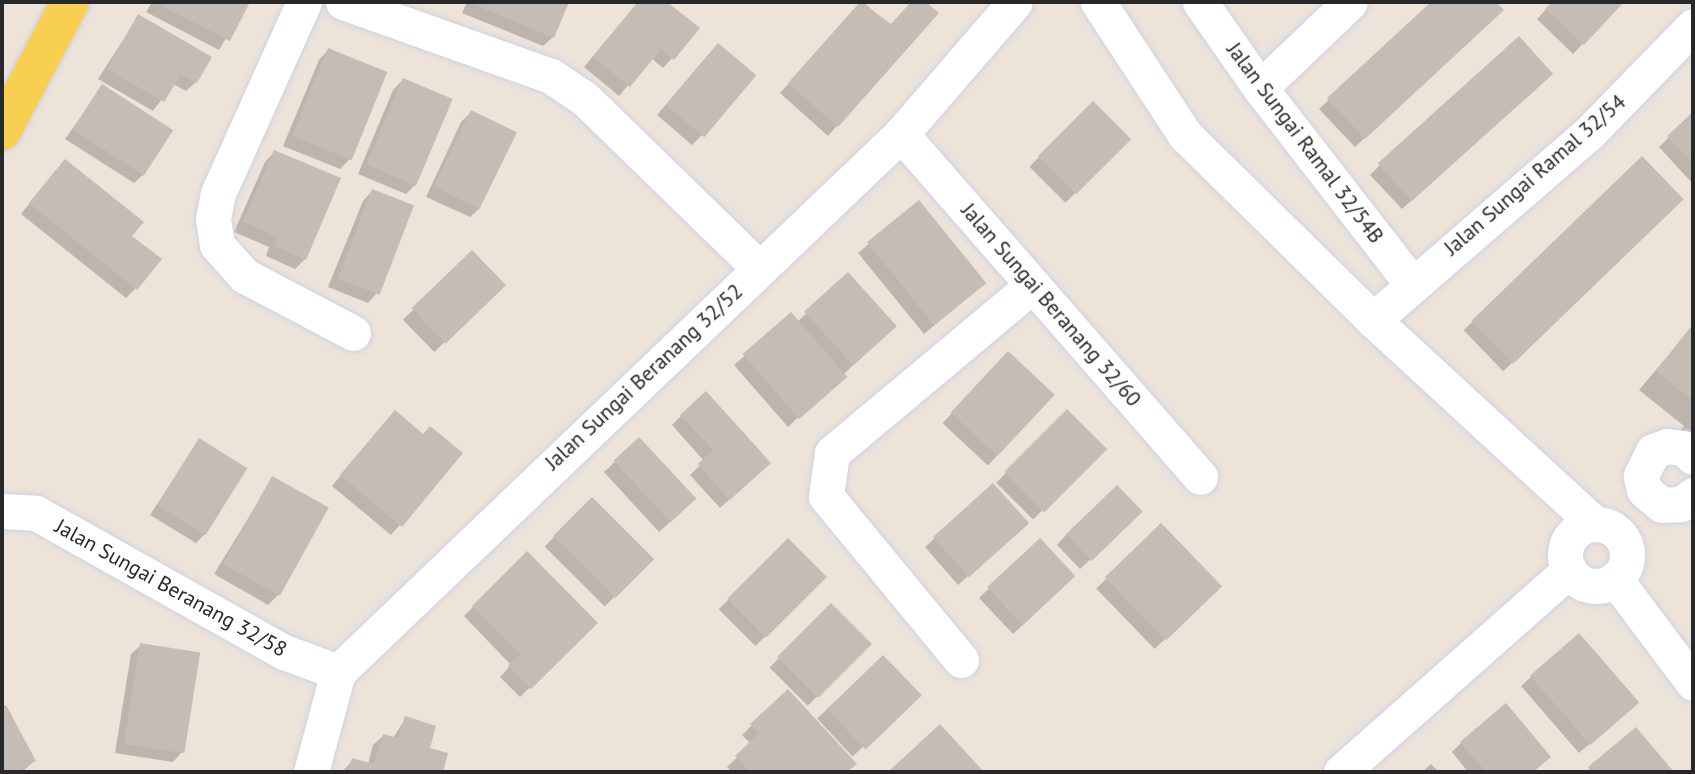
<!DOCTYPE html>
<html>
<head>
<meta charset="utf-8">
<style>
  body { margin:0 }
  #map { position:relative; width:1695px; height:774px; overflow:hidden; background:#ece3d9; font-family:"PT Sans",sans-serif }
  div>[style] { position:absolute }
  .shadow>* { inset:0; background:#0003; transform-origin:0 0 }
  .building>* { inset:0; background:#c3bdb6; transform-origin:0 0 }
  .roads { filter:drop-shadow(0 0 2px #ced2e3) drop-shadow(0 0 2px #ced2e3) }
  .minor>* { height:35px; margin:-17.5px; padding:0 17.5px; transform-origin:17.5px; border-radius:17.5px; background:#fff }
  .minor>.ring { margin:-17.5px; padding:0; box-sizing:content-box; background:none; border:35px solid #fff; border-radius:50% }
  .major>* { height:38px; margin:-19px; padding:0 19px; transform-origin:19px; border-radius:19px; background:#f9cf51 }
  span { translate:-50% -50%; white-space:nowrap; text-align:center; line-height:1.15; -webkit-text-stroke:5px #fff; paint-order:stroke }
  .street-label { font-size:21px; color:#282828 }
  .frame { position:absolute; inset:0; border:4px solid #282828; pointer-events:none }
</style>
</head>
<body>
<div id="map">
  <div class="shadow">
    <i style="clip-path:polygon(152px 2px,248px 2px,219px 50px,146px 12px)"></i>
    <i style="clip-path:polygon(467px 2px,567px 2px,553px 37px,543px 46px,462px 13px)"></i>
    <i style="clip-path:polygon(638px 2px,664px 2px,698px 29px,663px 68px,651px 58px,619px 96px,584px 67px)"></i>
    <i style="clip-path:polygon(863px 2px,891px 26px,913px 2px,923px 2px,936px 13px,828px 136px,780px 93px)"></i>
    <i style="clip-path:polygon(1433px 2px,1494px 2px,1501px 10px,1355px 147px,1319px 109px)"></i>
    <i style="clip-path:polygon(1553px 2px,1622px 2px,1573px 54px,1537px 19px)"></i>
    <i style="clip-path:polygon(138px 17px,196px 82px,186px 91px,173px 84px,153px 111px,98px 79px)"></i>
    <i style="clip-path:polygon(328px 50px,350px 159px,340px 169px,283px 146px,319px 60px)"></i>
    <i style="clip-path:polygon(708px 55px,702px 135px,692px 145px,657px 115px)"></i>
    <i style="clip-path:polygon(403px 80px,416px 184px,406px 194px,358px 174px,393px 90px)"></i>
    <i style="clip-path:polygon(1541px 84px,1402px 209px,1370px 175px,1380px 165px)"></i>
    <i style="clip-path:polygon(103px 86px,144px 174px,134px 183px,65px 139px)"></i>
    <i style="left:1093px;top:103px;width:51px;height:90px;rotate:45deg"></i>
    <i style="clip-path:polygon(471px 112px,480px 208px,470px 217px,426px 197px,461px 122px)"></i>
    <i style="clip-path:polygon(1693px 114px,1693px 184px,1659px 147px)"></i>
    <i style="clip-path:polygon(274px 152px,305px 259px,295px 269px,266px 256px,269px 247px,234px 232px,265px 162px)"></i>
    <i style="left:1642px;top:158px;width:57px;height:248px;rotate:46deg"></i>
    <i style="clip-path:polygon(55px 171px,130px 236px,136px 288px,126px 298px,21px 214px)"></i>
    <i style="clip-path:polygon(372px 191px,377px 293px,368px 303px,328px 287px,363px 201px)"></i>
    <i style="clip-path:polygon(919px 202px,974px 292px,924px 334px,858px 253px)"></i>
    <i style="left:472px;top:253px;width:45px;height:96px;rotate:46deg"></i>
    <i style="clip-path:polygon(848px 275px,885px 335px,788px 427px,734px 365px,791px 315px,797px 322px)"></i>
    <i style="clip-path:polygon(1693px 326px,1693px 470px,1666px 448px,1684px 426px,1639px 390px)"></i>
    <i style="left:1008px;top:353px;width:62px;height:96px;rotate:43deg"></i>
    <i style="left:1067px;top:412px;width:52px;height:100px;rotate:45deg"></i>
    <i style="clip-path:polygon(681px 416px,759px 472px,720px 508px,690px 475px,704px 461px,672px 425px)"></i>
    <i style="clip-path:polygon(385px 422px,461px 454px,391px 535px,332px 486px)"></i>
    <i style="clip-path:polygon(639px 439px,684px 509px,659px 532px,604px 472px)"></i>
    <i style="clip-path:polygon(199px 440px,206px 533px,196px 543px,150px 515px)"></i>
    <i style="clip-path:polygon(273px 478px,278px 595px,268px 605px,214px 574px)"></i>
    <i style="left:592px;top:499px;width:85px;height:67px;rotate:45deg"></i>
    <i style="clip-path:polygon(1131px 522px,1080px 569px,1057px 545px,1066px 535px)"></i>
    <i style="left:1161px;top:526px;width:84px;height:90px;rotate:46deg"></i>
    <i style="clip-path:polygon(1017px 532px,958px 585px,925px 547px,935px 538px)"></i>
    <i style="left:788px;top:540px;width:52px;height:98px;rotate:45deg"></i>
    <i style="clip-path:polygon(1040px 540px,1064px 586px,1013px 634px,979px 598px)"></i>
    <i style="clip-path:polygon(527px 554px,596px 623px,520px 697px,500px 677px,511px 665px,464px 616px)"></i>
    <i style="left:831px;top:606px;width:54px;height:87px;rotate:45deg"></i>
    <i style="clip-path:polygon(1579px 635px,1627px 712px,1579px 753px,1521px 686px)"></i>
    <i style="clip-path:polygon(141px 645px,182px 752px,173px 762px,115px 753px,131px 654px)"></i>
    <i style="left:883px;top:657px;width:52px;height:90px;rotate:47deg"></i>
    <i style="clip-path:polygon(6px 707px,34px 761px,22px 772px,2px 772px,2px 709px)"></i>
    <i style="clip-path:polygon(406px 718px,427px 749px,446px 755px,441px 772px,342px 772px,353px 760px,368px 764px,373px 745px,383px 736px,393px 738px)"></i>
    <i style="clip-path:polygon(752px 725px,855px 763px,846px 772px,732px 772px,727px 767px,751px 744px,742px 735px)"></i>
    <i style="clip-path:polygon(1636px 730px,1672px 772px,1586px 772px,1590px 768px)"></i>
    <i style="clip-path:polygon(1461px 743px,1539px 766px,1532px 772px,1468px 772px,1452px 752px)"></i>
    <i style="clip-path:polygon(1431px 764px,1439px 772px,1422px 772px)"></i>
  </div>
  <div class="building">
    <i style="clip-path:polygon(153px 2px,250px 2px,230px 41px)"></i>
    <i style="clip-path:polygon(468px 2px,569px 2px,554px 38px)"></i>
    <i style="clip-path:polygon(638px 2px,667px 2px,700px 28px,674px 60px,661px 49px,630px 87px,593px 57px)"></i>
    <i style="clip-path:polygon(860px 2px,891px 24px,911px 2px,926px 2px,939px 13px,838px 127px,788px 83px)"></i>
    <i style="clip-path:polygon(1431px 2px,1496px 2px,1504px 10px,1365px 139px,1327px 98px)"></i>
    <i style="clip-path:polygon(1552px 2px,1624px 2px,1584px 45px,1545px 9px)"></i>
    <i style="clip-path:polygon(138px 14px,212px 57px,197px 83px,181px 74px,164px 102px,107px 69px)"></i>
    <i style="left:1519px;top:36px;width:51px;height:190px;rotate:48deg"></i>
    <i style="left:718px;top:43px;width:50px;height:81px;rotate:40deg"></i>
    <i style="left:328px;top:48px;width:64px;height:95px;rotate:22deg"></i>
    <i style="left:403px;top:78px;width:54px;height:94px;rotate:23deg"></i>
    <i style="left:102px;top:84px;width:85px;height:54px;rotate:33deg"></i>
    <i style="left:1093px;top:101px;width:54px;height:78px;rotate:45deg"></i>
    <i style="left:471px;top:110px;width:51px;height:85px;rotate:26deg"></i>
    <i style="clip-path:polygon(1693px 112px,1693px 164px,1667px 136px)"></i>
    <i style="clip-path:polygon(274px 150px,341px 178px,306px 260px,274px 246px,278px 237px,243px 222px)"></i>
    <i style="left:1642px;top:156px;width:60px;height:237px;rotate:46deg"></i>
    <i style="clip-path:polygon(65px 159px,144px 222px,132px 236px,162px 259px,137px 290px,29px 203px)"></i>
    <i style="left:372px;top:189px;width:45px;height:96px;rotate:21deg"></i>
    <i style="left:919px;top:200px;width:107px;height:67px;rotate:51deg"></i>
    <i style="left:472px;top:250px;width:49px;height:84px;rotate:46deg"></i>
    <i style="left:848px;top:272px;width:73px;height:59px;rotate:48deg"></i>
    <i style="left:791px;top:312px;width:86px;height:64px;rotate:49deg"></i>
    <i style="clip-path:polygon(1693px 324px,1693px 401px,1656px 371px)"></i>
    <i style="left:1008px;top:351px;width:64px;height:84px;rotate:43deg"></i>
    <i style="clip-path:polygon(706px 391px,771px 463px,730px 500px,698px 464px,713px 450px,680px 415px)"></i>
    <i style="left:1067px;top:409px;width:57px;height:89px;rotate:45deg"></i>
    <i style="clip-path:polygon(395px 410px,423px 434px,430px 426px,463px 453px,402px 527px,340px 475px)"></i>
    <i style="left:639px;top:437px;width:84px;height:35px;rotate:47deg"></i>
    <i style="left:199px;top:438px;width:57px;height:79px;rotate:32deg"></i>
    <i style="left:272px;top:476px;width:65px;height:101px;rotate:29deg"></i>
    <i style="left:993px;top:483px;width:54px;height:81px;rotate:48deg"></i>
    <i style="left:1117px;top:485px;width:37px;height:71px;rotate:46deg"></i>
    <i style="left:592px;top:497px;width:88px;height:55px;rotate:45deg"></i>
    <i style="left:1161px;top:523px;width:88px;height:78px;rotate:46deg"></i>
    <i style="left:788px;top:538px;width:55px;height:86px;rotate:45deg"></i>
    <i style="left:1040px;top:538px;width:52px;height:72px;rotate:47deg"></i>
    <i style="clip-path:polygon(527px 551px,598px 623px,531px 689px,508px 666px,520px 654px,472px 606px)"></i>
    <i style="left:831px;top:603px;width:58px;height:76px;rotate:45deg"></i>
    <i style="left:1579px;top:633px;width:92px;height:65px;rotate:49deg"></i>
    <i style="left:140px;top:643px;width:61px;height:102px;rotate:9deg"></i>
    <i style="left:883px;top:655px;width:56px;height:78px;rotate:46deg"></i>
    <i style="clip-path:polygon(788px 689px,857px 764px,847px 772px,750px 772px,735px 756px,759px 733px,750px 724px)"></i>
    <i style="clip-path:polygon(1506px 703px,1551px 757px,1533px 772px,1486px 772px,1460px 742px)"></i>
    <i style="clip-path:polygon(6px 705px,36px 761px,16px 772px,2px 772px,2px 707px)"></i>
    <i style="clip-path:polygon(405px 716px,436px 726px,430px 748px,448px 753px,443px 772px,348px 772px,352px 758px,374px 764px,383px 734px,398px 738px)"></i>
    <i style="clip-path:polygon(940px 724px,984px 772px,890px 772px,889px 771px)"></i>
    <i style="clip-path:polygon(1636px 727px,1674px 772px,1593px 772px,1588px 767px)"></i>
  </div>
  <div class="roads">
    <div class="minor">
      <i style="left:304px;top:2px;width:209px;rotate:114.2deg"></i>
      <i style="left:218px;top:193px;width:26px;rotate:101deg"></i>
      <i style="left:213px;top:219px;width:26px;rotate:81deg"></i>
      <i style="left:217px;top:245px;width:42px;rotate:47.9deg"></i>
      <i style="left:245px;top:276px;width:122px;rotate:27.8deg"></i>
      <i style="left:343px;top:2px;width:221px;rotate:19.6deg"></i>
      <i style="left:551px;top:76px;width:40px;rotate:34deg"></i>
      <i style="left:584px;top:98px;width:245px;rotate:44.2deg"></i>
      <i style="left:1098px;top:2px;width:159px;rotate:56.8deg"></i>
      <i style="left:1185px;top:135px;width:264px;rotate:44.5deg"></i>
      <i style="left:1373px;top:320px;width:300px;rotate:42.6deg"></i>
      <i style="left:1200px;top:2px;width:105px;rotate:55.1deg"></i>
      <i style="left:1260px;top:88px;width:247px;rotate:52.2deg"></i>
      <i style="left:1260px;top:88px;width:124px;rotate:-43.7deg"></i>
      <i style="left:901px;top:134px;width:455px;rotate:48.9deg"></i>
      <i style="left:1373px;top:320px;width:286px;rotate:-40.9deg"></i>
      <i style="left:1589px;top:133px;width:149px;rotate:-45.8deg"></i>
      <i style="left:1693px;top:457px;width:13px;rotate:-138deg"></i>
      <i style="left:1683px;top:448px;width:16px;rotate:-173deg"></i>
      <i style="left:1667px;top:446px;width:15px;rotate:160deg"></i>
      <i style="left:1653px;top:451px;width:28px;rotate:116deg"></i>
      <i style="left:1641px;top:476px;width:14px;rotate:78deg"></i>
      <i style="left:1644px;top:490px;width:23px;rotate:40deg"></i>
      <i style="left:1662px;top:505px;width:19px;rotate:-3deg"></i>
      <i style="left:1681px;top:504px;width:15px;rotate:-37deg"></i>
      <i style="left:2px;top:511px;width:34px;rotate:3deg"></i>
      <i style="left:36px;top:513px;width:284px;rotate:29.3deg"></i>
      <i style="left:284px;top:652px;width:58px;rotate:20.3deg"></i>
      <i class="ring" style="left:1565px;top:524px;width:27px;height:27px"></i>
      <i style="left:1615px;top:579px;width:130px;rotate:53.1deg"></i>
      <i style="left:961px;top:660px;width:212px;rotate:-129.5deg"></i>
      <i style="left:826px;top:496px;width:43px;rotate:-82.1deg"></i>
      <i style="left:832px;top:453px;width:262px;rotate:-39.9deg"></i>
      <i style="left:311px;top:772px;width:104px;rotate:-74.9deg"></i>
      <i style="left:338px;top:672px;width:779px;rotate:-43.7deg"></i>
      <i style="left:901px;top:134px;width:174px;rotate:-49.2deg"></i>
      <i style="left:1341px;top:772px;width:305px;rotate:-41.5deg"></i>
    </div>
    <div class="major">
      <i style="left:2px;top:131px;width:146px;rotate:-62.2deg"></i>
    </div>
  </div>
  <div class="street-label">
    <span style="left:1305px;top:143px;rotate:53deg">Jalan Sungai Ramal 32/54B</span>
    <span style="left:1535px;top:175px;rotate:-41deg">Jalan Sungai Ramal 32/54</span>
    <span style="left:1051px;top:305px;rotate:49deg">Jalan Sungai Beranang 32/60</span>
    <span style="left:644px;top:377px;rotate:-43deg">Jalan Sungai Beranang 32/52</span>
    <span style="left:171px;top:588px;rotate:29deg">Jalan Sungai Beranang 32/58</span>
  </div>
  <div class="frame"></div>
</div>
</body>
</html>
